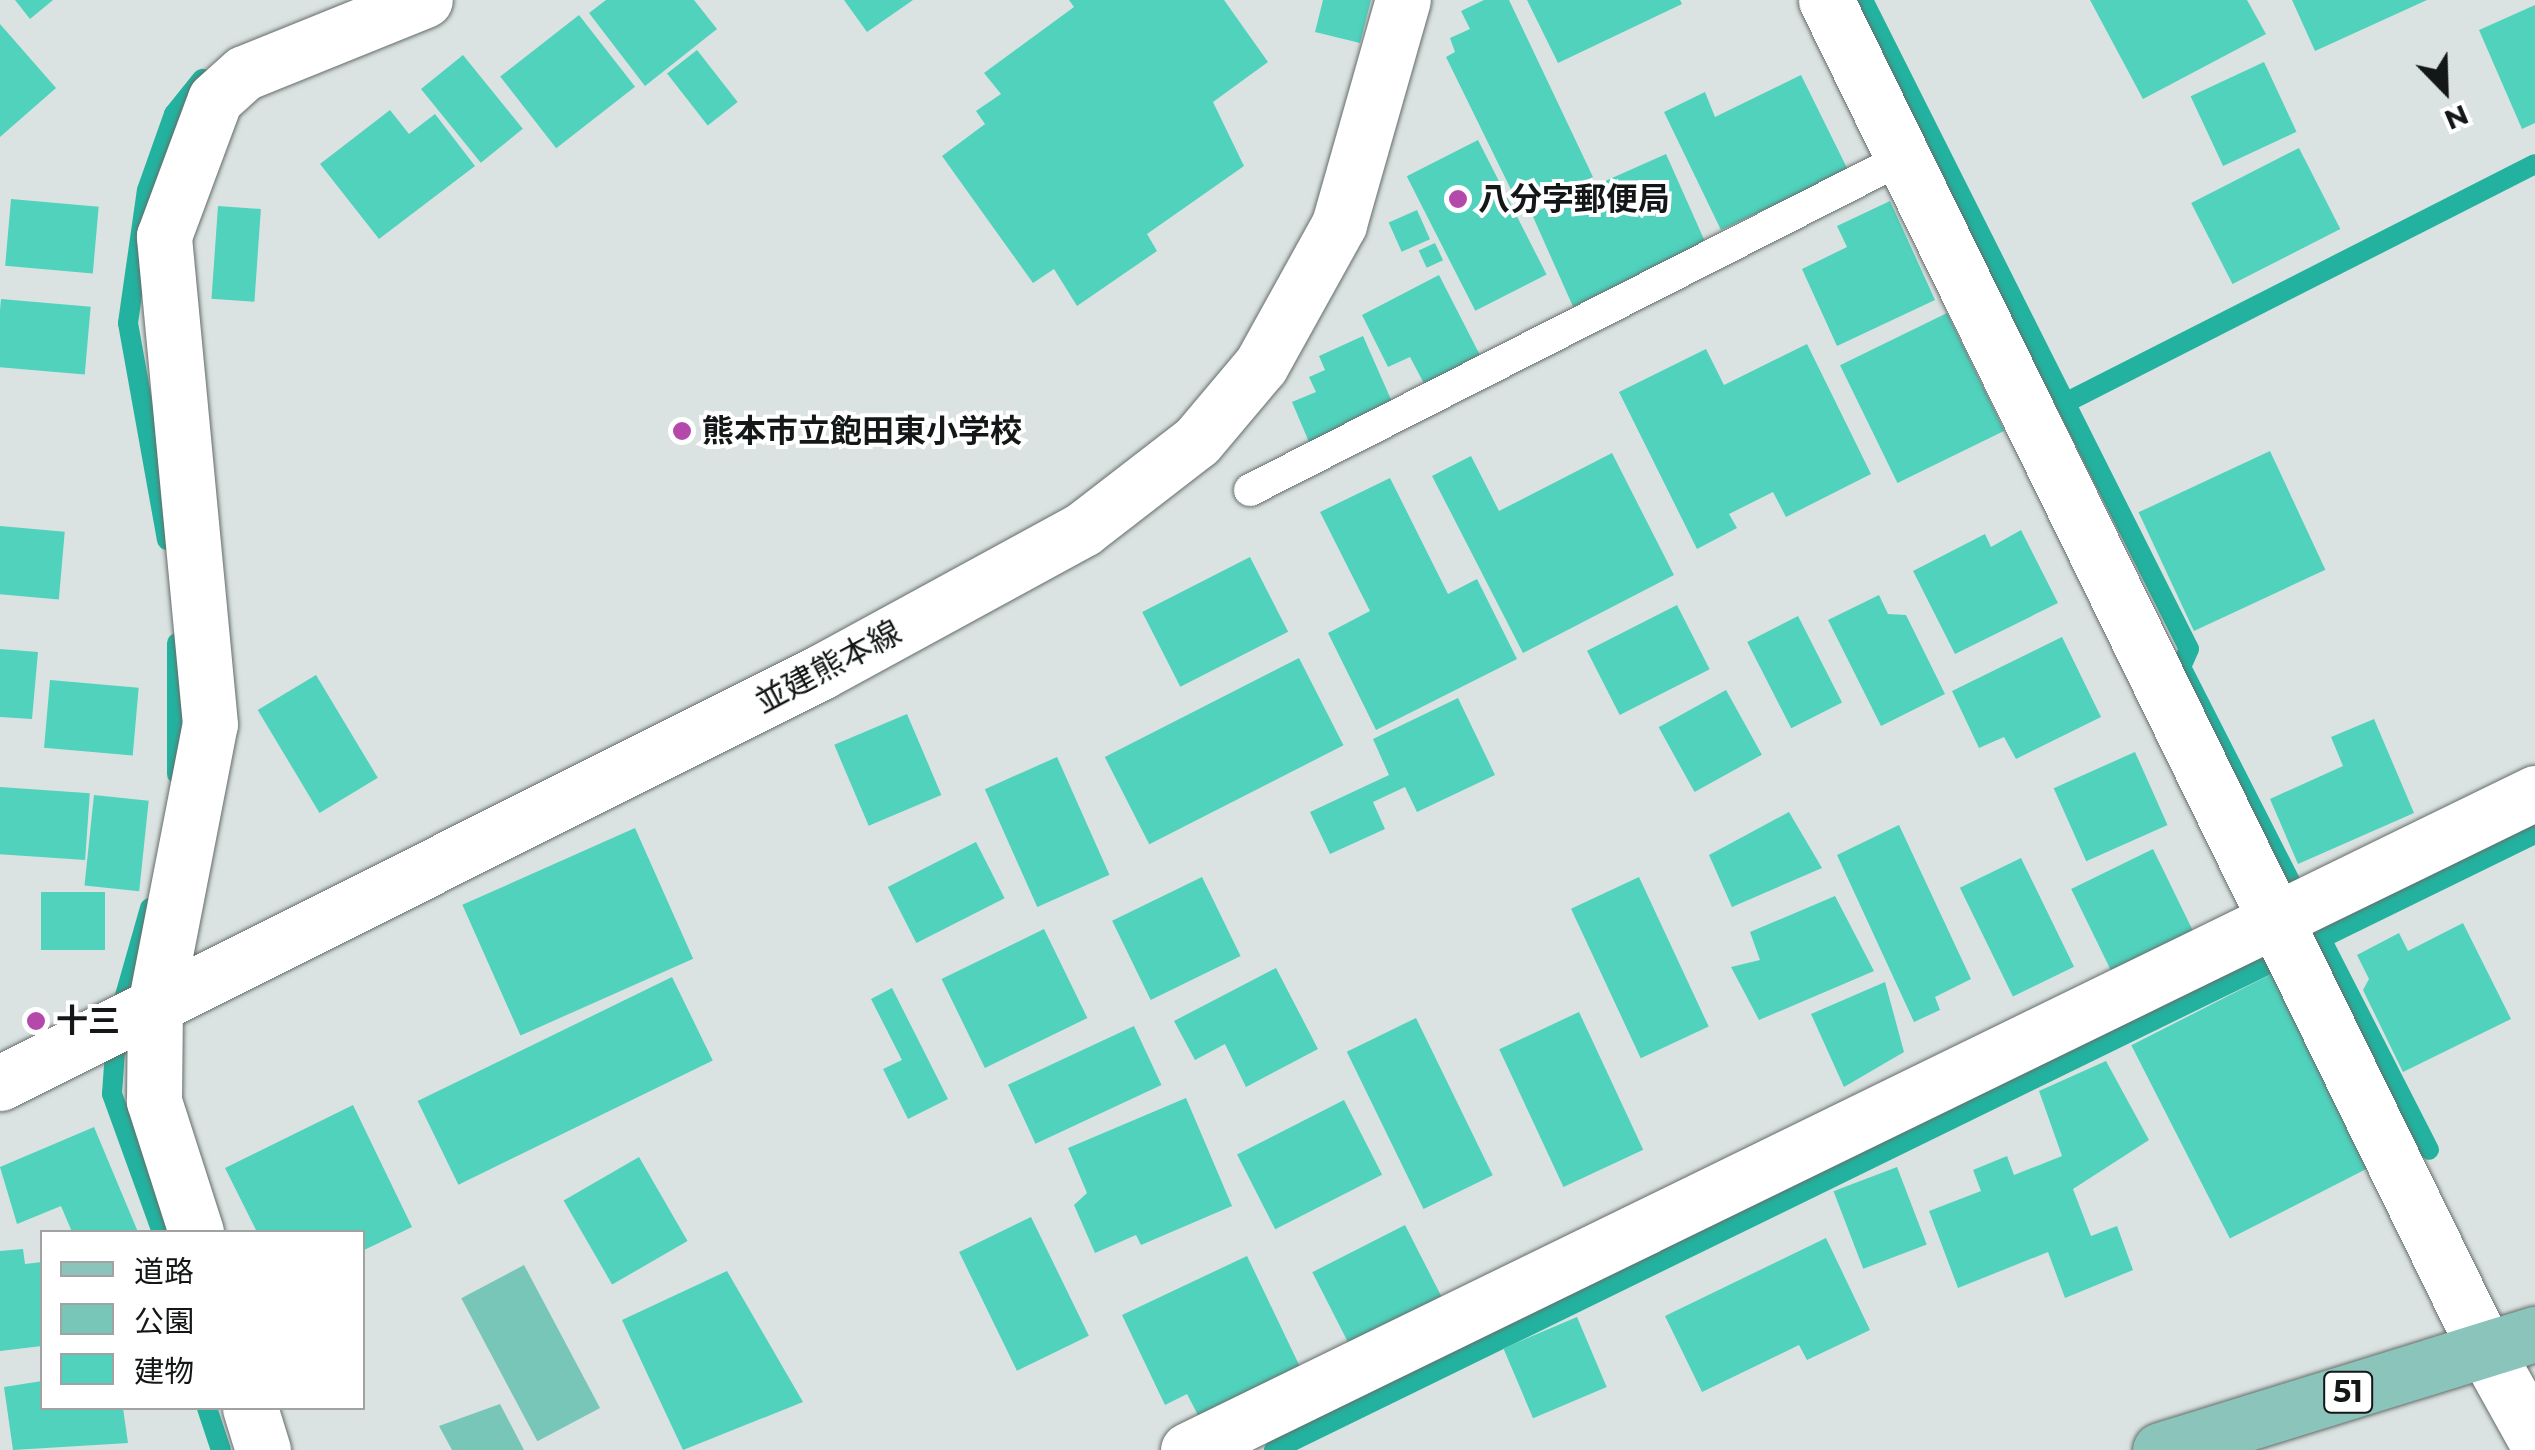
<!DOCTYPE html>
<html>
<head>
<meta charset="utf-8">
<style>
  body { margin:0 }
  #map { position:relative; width:2535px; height:1450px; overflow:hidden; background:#dae3e1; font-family:Montserrat,"Noto Sans JP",sans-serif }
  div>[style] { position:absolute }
  .green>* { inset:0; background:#78c6b8; transform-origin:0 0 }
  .stream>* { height:20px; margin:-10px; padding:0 10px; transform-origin:10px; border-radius:10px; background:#23b29f }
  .building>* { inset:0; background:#50d2bd; transform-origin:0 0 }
  .roads { filter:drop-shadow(0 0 2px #656d6b) drop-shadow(0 0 2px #656d6b) }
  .service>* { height:32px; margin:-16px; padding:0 16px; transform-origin:16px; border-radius:16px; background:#fff }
  .minor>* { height:55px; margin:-27.5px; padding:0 27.5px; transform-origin:27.5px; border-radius:27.5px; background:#fff }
  .tertiary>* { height:55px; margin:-27.5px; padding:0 27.5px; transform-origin:27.5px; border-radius:27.5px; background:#fff }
  .secondary>* { height:55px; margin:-27.5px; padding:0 27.5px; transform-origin:27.5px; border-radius:27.5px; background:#fff }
  .primary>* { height:55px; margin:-27.5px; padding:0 27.5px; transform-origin:27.5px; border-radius:27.5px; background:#8bc4ba }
  .dots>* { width:28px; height:28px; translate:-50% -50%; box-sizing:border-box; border:5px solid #fff; border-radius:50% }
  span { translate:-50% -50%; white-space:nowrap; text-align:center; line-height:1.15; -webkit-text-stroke:8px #fff; paint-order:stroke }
  .shield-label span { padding:2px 8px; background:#fff; border:2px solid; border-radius:8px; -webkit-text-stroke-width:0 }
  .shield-label { font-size:30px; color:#141717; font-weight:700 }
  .poi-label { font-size:32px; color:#141717; font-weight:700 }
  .left { translate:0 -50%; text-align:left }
  .street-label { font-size:32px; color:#141717 }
  .legend { position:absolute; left:40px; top:1230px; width:325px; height:180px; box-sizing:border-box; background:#fff; border:2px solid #a1a2a2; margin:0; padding:12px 18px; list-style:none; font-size:30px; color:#141717 }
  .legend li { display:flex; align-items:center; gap:20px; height:50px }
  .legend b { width:50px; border:2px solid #a1a2a2 }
  .north { position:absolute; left:2395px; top:40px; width:100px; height:100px; -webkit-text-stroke:8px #fff; paint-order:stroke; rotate:157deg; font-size:28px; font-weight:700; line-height:40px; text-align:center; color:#141717 }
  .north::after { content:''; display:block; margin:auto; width:35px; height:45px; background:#141717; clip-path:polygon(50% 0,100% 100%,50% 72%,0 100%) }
</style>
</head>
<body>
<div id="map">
  <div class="green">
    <i style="left:524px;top:1265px;width:162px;height:71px;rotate:62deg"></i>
    <i style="clip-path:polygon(500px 1404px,524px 1450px,452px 1450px,439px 1426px)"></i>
  </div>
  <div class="stream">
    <i style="left:1863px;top:0;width:726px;rotate:63.33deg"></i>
    <i style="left:2189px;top:649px;width:20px;rotate:114deg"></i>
    <i style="left:2181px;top:667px;width:266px;rotate:63deg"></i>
    <i style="left:2065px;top:403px;width:527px;rotate:-26.95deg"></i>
    <i style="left:167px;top:540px;width:220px;rotate:-100.2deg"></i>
    <i style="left:128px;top:323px;width:134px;rotate:-81.9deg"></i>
    <i style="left:147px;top:190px;width:81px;rotate:-70.4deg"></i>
    <i style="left:174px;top:114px;width:45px;rotate:-51.3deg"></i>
    <i style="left:177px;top:774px;width:131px;rotate:-90deg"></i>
    <i style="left:150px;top:908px;width:121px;rotate:105.9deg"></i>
    <i style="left:117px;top:1024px;width:70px;rotate:94.1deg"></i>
    <i style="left:112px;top:1094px;width:147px;rotate:70.1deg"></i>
    <i style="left:2316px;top:929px;width:248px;rotate:62.9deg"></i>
    <i style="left:207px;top:1408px;width:44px;rotate:71.6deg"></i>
    <i style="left:1274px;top:1450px;width:1403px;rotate:-26.04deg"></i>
  </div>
  <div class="building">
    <i style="clip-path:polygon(15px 0,53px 0,30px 19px)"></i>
    <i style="clip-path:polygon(606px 0,694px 0,717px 29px,645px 86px,589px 13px)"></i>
    <i style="clip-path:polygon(844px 0,913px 0,867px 32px)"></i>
    <i style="clip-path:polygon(1069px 0,1224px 0,1268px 62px,1213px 102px,1244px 166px,1147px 234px,1157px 251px,1077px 306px,1054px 269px,1033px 283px,942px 156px,985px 124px,976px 111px,1001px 94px,984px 73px,1074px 7px)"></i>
    <i style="clip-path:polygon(1323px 0,1371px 0,1360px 43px,1315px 32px)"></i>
    <i style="clip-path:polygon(1484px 0,1509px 0,1593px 177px,1521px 210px,1446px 57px,1455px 52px,1450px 38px,1470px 29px,1461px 11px)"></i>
    <i style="clip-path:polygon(1527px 0,1680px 0,1682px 4px,1558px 63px)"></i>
    <i style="clip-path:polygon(2090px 0,2247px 0,2266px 34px,2143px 99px)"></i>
    <i style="clip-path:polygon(2292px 0,2427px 0,2315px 51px)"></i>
    <i style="clip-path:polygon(2535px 5px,2535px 123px,2522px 129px,2479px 30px)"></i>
    <i style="left:579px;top:15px;width:91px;height:100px;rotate:52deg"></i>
    <i style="clip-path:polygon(0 24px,56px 88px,0 137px)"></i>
    <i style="left:697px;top:50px;width:66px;height:38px;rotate:52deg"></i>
    <i style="left:463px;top:55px;width:95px;height:54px;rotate:51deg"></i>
    <i style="left:2264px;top:62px;width:77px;height:81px;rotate:65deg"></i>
    <i style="clip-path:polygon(1801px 75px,1848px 170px,1721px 230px,1664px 112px,1705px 92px,1715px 117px)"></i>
    <i style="clip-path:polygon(390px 110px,409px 134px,435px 114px,475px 166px,379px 239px,320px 164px)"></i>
    <i style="left:1478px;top:140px;width:151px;height:80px;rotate:63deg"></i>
    <i style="left:2299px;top:148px;width:91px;height:121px;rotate:63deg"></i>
    <i style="left:1666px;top:154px;width:102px;height:147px;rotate:66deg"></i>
    <i style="left:11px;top:199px;width:88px;height:67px;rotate:5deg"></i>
    <i style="clip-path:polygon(1890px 201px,1935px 300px,1837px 346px,1802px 269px,1847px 247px,1837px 226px)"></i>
    <i style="left:218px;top:206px;width:43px;height:93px;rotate:4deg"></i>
    <i style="left:1417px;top:210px;width:32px;height:31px;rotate:66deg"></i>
    <i style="left:1435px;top:243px;width:19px;height:18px;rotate:65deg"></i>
    <i style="clip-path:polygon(1439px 275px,1485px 365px,1429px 393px,1410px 357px,1388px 367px,1362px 315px)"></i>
    <i style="left:1px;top:299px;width:90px;height:68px;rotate:5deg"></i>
    <i style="left:1947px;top:313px;width:131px;height:119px;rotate:64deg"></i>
    <i style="clip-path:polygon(1363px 336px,1393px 404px,1309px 442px,1292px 402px,1316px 392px,1309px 377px,1325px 370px,1319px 356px)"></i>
    <i style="clip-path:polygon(1807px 344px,1871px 474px,1786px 517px,1773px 492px,1729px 514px,1737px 528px,1697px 549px,1619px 392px,1706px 349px,1724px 385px)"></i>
    <i style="left:2270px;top:451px;width:131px;height:145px;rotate:65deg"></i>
    <i style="clip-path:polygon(1612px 453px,1674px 575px,1523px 653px,1432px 476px,1471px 456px,1499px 511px)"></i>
    <i style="clip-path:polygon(1390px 478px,1448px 594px,1477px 579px,1517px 659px,1376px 730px,1328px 633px,1370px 611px,1320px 512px)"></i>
    <i style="left:0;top:526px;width:65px;height:68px;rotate:5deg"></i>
    <i style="clip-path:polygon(2021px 530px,2058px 603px,1955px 654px,1913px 571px,1985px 534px,1991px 547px)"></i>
    <i style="left:1250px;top:557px;width:84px;height:121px;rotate:63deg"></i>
    <i style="clip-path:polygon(1879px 595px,1888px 614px,1906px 615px,1945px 694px,1881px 726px,1828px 620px)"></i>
    <i style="left:1677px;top:605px;width:72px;height:101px;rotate:63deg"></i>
    <i style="left:1798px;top:616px;width:97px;height:57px;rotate:63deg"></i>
    <i style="clip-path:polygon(2062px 637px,2101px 717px,2016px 759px,2004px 737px,1979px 748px,1952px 691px)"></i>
    <i style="clip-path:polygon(0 649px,38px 652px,32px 719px,0 717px)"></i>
    <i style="left:1299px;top:658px;width:98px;height:218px;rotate:63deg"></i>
    <i style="left:316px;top:675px;width:120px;height:68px;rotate:59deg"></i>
    <i style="left:50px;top:680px;width:89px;height:68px;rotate:5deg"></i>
    <i style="left:1726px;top:690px;width:74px;height:77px;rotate:61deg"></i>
    <i style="clip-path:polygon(1458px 698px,1495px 775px,1417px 812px,1405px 787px,1373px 802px,1385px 829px,1330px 854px,1310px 812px,1389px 775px,1373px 739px)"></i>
    <i style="left:907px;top:714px;width:88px;height:79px;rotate:67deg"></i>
    <i style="clip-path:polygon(2374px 719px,2414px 813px,2298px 864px,2270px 799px,2343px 766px,2331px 737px)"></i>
    <i style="left:2135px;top:752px;width:80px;height:89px;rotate:66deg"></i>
    <i style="left:1057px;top:757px;width:129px;height:79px;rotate:66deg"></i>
    <i style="left:0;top:787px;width:90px;height:67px;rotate:4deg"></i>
    <i style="left:94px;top:795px;width:55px;height:91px;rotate:6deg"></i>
    <i style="clip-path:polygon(1789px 812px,1822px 868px,1732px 907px,1709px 855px)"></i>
    <i style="clip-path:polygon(1899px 825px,1971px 979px,1935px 997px,1940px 1010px,1914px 1022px,1837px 855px)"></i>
    <i style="left:635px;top:828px;width:143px;height:189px;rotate:66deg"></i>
    <i style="left:976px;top:842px;width:63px;height:99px;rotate:63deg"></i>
    <i style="left:2153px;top:849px;width:91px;height:91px;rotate:64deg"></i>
    <i style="left:2021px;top:858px;width:121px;height:68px;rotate:64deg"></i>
    <i style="left:1202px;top:877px;width:88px;height:100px;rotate:64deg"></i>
    <i style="left:1639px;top:877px;width:165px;height:75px;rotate:65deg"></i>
    <i style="left:41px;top:892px;width:64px;height:58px"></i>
    <i style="clip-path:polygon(1835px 896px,1874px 971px,1759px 1020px,1731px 967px,1760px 960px,1750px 932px)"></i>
    <i style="clip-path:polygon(2463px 923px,2511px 1019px,2403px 1072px,2363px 990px,2369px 979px,2357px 955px,2399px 933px,2408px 951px)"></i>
    <i style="left:1044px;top:929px;width:99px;height:114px;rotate:64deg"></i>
    <i style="clip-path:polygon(1276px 968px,1318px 1049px,1246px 1087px,1225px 1044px,1195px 1060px,1174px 1021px)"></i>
    <i style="left:2281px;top:969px;width:217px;height:168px;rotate:63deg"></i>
    <i style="left:672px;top:977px;width:93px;height:283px;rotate:64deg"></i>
    <i style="clip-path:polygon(1885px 982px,1904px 1052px,1844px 1087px,1811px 1014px)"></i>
    <i style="clip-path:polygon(892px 988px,948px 1099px,908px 1119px,883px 1069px,902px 1060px,871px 999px)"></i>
    <i style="left:1579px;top:1012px;width:152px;height:88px;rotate:65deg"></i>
    <i style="left:1416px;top:1018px;width:175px;height:77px;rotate:64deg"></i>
    <i style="left:1134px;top:1026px;width:65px;height:139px;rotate:65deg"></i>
    <i style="clip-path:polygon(2106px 1061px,2149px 1140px,2073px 1189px,2091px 1236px,2117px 1226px,2133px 1270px,2065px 1298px,2048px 1252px,1958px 1288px,1929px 1211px,1981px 1191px,1973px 1170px,2007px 1156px,2014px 1175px,2062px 1156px,2039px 1091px)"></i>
    <i style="clip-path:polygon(1186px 1098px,1232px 1206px,1141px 1245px,1136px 1235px,1095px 1253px,1074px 1205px,1087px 1193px,1068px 1148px)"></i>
    <i style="left:1344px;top:1100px;width:84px;height:120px;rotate:63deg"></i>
    <i style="clip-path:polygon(353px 1105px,412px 1227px,362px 1251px,362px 1232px,257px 1232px,225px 1168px)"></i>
    <i style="clip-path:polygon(94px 1127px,138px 1232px,72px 1232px,61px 1206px,17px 1224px,0 1167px)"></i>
    <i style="left:639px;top:1157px;width:97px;height:87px;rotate:60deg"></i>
    <i style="left:1897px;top:1167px;width:83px;height:68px;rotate:69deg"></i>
    <i style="left:1031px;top:1217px;width:132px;height:80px;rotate:64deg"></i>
    <i style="left:1405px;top:1225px;width:80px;height:104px;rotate:63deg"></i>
    <i style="clip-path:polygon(1826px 1238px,1870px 1330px,1807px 1360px,1799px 1345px,1702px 1392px,1665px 1316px)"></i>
    <i style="clip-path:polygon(23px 1249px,25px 1264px,42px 1262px,42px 1346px,0 1351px,0 1251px)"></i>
    <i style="clip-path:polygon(1247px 1256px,1302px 1371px,1200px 1419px,1187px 1394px,1165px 1405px,1122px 1315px)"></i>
    <i style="clip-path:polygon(727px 1271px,803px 1402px,683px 1450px,622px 1320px)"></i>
    <i style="left:1577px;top:1317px;width:76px;height:80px;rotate:67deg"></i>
    <i style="clip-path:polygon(42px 1381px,42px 1408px,123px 1408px,128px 1443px,13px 1450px,4px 1387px)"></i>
  </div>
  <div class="roads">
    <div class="service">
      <i style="left:1250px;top:490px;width:733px;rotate:-26.95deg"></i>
    </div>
    <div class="minor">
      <i style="left:1826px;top:0;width:1501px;rotate:63.96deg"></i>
      <i style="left:196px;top:1232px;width:138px;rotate:-107.8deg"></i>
      <i style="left:154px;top:1101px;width:95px;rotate:-89.4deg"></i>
      <i style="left:155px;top:1006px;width:287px;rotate:-79deg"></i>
      <i style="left:210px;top:724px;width:490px;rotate:-95.4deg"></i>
      <i style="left:164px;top:236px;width:146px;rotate:-69.6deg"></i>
      <i style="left:215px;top:99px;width:39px;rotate:-42deg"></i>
      <i style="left:244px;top:73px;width:195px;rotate:-22deg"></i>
      <i style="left:250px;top:1408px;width:44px;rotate:72.8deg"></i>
      <i style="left:1188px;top:1450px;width:1499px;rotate:-26deg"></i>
    </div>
    <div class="tertiary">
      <i style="left:2485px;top:1349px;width:103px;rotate:60.9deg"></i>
    </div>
    <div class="secondary">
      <i style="left:0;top:1083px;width:918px;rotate:-26.59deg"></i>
      <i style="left:821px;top:672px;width:298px;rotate:-28.6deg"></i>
      <i style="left:1083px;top:529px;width:144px;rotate:-37.7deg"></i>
      <i style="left:1197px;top:441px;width:99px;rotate:-49.9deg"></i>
      <i style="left:1261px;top:365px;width:161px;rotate:-61deg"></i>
      <i style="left:1339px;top:224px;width:233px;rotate:-74.1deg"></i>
    </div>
    <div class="primary">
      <i style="left:2160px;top:1450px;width:393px;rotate:-17.2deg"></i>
    </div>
  </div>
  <div class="dots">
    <i style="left:1458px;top:199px;background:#b449ab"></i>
    <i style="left:682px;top:431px;background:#b449ab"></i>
    <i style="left:36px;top:1021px;background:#b449ab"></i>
  </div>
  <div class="shield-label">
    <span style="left:2348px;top:1392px">51</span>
  </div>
  <div class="poi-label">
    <span class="left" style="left:1478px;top:199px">八分字郵便局</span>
    <span class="left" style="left:702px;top:431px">熊本市立飽田東小学校</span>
    <span class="left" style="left:56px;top:1021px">十三</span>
  </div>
  <div class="street-label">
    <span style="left:828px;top:667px;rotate:-28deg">並建熊本線</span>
  </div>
  <ul class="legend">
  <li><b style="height:12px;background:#8bc4ba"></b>道路</li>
  <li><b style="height:28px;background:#78c6b8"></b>公園</li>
  <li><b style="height:28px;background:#50d2bd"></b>建物</li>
  </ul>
  <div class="north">N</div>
</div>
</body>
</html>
